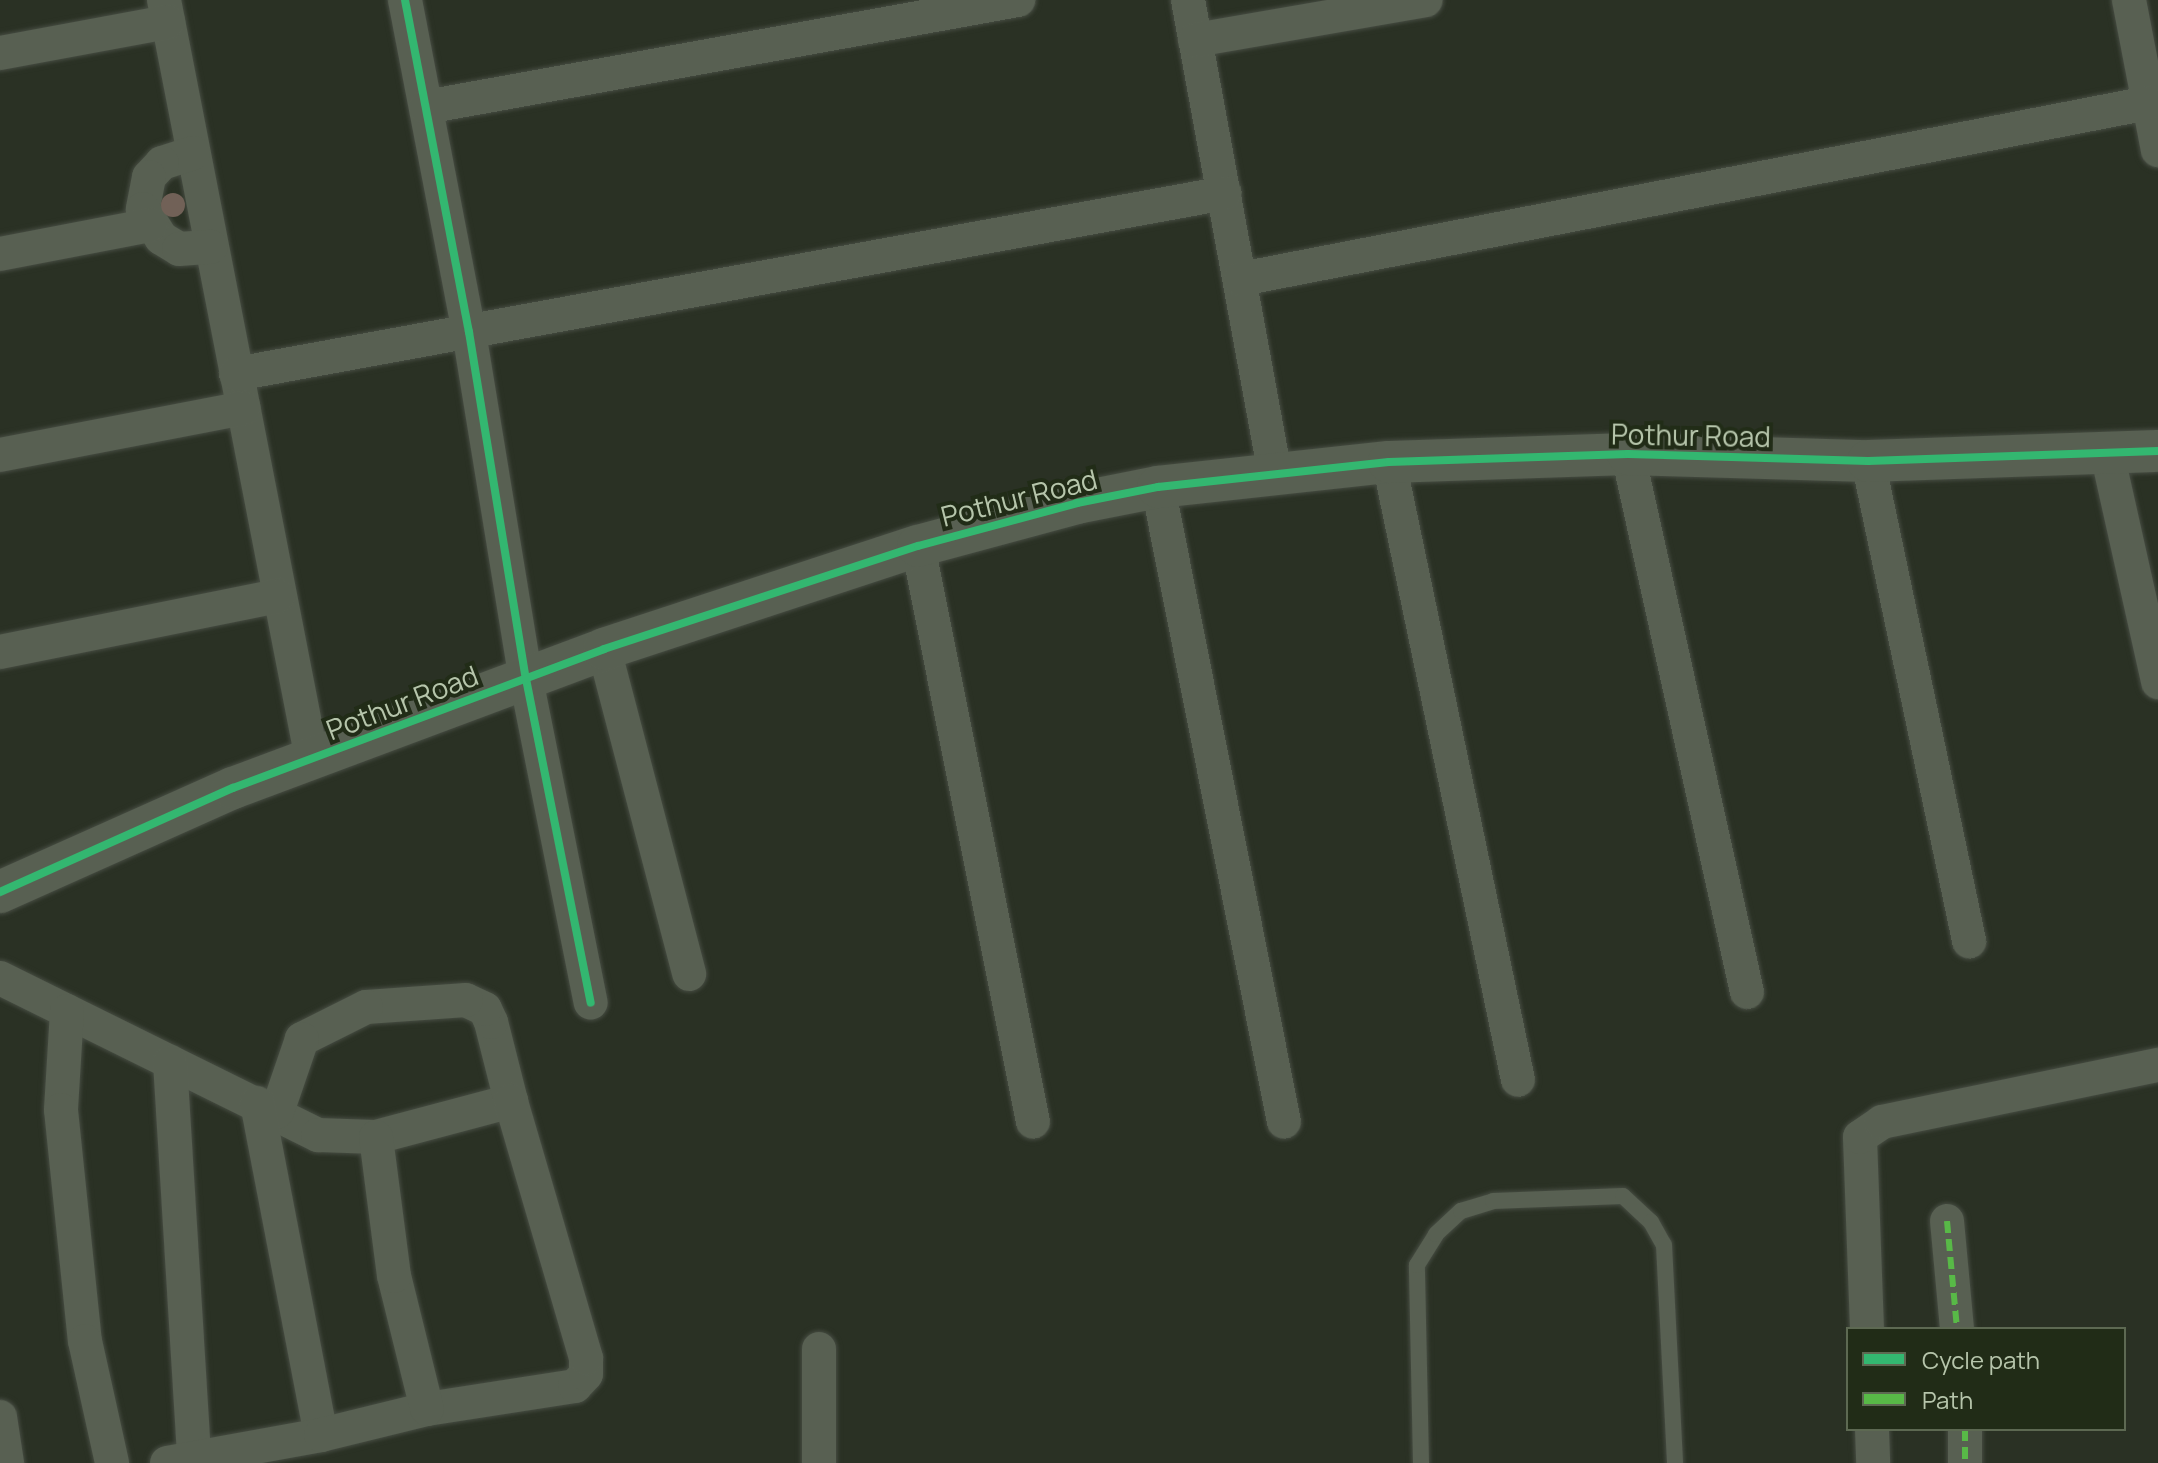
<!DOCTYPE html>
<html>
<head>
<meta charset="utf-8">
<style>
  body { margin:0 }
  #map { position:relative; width:2158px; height:1463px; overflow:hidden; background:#2a3124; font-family:Manrope,sans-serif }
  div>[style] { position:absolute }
  .roads { filter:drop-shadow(0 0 2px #464c42) drop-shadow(0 0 2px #464c42) }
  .service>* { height:16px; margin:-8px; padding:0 8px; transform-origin:8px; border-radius:8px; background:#586052 }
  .minor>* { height:34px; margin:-17px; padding:0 17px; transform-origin:17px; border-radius:17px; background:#586052 }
  .tertiary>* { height:42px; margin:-21px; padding:0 21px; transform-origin:21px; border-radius:21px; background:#586052 }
  .quiet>* { height:6px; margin-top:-3px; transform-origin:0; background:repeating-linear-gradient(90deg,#58b947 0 12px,transparent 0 18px) }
  .cycleway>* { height:8px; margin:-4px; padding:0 4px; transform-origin:4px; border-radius:4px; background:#33b770 }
  .trees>* { width:24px; height:24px; margin:-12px; border-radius:50%; background:#716157 }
  span { translate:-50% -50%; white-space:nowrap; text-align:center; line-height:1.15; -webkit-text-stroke:8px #212c17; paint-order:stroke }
  .street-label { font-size:28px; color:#b6c5ab }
  .legend { position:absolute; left:1846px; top:1327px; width:280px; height:104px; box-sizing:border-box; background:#212c17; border:2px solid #5d6952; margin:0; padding:10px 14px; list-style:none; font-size:24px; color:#b6c5ab }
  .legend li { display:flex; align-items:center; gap:16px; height:40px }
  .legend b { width:40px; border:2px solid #5d6952 }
</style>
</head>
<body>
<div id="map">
  <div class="roads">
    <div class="service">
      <i style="left:1421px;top:1463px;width:198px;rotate:-91.2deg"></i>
      <i style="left:1417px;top:1265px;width:36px;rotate:-58deg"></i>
      <i style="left:1436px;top:1234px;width:34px;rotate:-43deg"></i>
      <i style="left:1461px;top:1211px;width:34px;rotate:-17deg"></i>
      <i style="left:1493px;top:1201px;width:130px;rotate:-2.2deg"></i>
      <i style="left:1623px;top:1196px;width:38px;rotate:43deg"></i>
      <i style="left:1651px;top:1222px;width:26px;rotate:61deg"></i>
      <i style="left:1664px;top:1245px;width:218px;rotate:87.1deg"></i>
    </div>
    <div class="minor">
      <i style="left:164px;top:0;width:773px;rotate:78.97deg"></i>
      <i style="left:405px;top:0;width:338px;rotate:79.1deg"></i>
      <i style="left:469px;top:332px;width:352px;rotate:80.7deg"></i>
      <i style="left:526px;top:679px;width:330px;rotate:78.7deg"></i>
      <i style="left:1188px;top:0;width:480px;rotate:79.6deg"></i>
      <i style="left:2129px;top:0;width:153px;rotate:79.1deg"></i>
      <i style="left:1195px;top:40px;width:234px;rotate:-9.8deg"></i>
      <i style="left:0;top:53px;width:171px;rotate:-10.5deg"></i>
      <i style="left:426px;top:107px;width:602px;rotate:-10.25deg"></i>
      <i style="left:193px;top:153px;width:33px;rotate:162deg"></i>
      <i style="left:162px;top:163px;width:19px;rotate:133deg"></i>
      <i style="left:149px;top:177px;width:33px;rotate:101deg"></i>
      <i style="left:143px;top:209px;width:34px;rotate:58deg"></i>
      <i style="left:161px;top:238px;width:21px;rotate:31deg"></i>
      <i style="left:179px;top:249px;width:32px;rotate:-4deg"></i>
      <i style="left:0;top:254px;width:153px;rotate:-10.9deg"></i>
      <i style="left:1241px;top:279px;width:924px;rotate:-10.98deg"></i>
      <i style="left:236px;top:374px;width:1005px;rotate:-10.37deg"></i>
      <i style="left:2107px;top:453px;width:235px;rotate:77.4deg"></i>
      <i style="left:1628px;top:454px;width:551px;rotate:77.53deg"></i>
      <i style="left:0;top:455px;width:248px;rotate:-10.9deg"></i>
      <i style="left:1868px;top:461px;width:491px;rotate:78.1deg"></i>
      <i style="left:1389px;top:462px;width:631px;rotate:78.21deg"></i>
      <i style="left:1158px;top:487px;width:647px;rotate:78.78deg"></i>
      <i style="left:918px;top:546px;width:587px;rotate:78.71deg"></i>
      <i style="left:604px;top:649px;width:336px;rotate:75.3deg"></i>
      <i style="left:0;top:652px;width:284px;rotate:-11.4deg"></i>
      <i style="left:0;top:978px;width:355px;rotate:26.3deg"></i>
      <i style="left:318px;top:1135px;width:58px;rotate:2deg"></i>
      <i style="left:376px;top:1137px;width:140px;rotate:-14.9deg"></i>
      <i style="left:511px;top:1101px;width:81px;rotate:-104.2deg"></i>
      <i style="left:491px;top:1022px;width:14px;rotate:-115deg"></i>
      <i style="left:485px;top:1009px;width:21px;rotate:-155deg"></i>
      <i style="left:466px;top:1000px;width:100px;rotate:176deg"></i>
      <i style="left:366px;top:1007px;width:72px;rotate:153.4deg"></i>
      <i style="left:302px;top:1039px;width:77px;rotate:108.9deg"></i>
      <i style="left:67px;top:1011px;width:99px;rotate:93.5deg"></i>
      <i style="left:61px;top:1110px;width:232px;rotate:84.1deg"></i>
      <i style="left:85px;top:1341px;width:125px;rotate:77.5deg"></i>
      <i style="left:170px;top:1062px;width:393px;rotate:86.5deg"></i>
      <i style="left:257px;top:1103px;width:338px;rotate:79.1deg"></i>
      <i style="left:1947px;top:1221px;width:108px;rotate:84.7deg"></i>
      <i style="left:1867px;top:1329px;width:192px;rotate:-92.1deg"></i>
      <i style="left:1860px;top:1137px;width:27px;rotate:-34deg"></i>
      <i style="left:1882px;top:1122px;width:282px;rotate:-11.7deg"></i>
      <i style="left:427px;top:1409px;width:150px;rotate:-8.8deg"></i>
      <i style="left:575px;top:1386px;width:16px;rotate:-47deg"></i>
      <i style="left:586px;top:1374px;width:16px;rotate:-90deg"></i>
      <i style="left:586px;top:1358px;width:268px;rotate:-106.3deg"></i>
      <i style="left:0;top:1417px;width:47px;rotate:81.3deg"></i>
      <i style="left:1872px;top:1429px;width:34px;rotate:88deg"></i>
      <i style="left:1965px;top:1429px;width:34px;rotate:90deg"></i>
      <i style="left:167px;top:1463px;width:157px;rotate:-10.3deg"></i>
      <i style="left:321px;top:1435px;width:109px;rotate:-13.8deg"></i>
      <i style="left:427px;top:1409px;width:137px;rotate:-103.9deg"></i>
      <i style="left:394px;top:1276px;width:140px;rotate:-97.4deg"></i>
      <i style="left:819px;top:1463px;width:114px;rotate:-90deg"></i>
    </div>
    <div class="tertiary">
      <i style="left:0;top:892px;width:255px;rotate:-24.1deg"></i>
      <i style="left:233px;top:788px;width:396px;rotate:-20.5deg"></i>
      <i style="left:604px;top:649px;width:330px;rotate:-18.2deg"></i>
      <i style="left:918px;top:546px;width:165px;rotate:-15.1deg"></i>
      <i style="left:1077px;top:503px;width:83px;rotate:-11.2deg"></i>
      <i style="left:1158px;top:487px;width:232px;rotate:-6.2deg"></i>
      <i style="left:1389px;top:462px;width:239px;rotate:-1.9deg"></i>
      <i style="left:1628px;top:454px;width:240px;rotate:1.7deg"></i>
      <i style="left:1868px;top:461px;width:290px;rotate:-2deg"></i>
    </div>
  </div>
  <div class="quiet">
    <i style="left:1947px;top:1221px;width:108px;rotate:84.7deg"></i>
    <i style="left:1965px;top:1429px;width:34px;rotate:90deg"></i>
  </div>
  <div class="cycleway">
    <i style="left:405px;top:0;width:338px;rotate:79.1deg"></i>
    <i style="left:469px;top:332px;width:352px;rotate:80.7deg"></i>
    <i style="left:526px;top:679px;width:330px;rotate:78.7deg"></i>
    <i style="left:0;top:892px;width:255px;rotate:-24.1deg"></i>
    <i style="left:233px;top:788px;width:396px;rotate:-20.5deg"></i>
    <i style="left:604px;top:649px;width:330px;rotate:-18.2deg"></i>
    <i style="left:918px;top:546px;width:165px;rotate:-15.1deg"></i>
    <i style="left:1077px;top:503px;width:83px;rotate:-11.2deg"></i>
    <i style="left:1158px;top:487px;width:232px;rotate:-6.2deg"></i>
    <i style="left:1389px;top:462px;width:239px;rotate:-1.9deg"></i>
    <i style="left:1628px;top:454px;width:240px;rotate:1.7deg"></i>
    <i style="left:1868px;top:461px;width:290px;rotate:-2deg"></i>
  </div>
  <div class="trees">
    <i style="left:173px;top:205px"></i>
  </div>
  <div class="street-label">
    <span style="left:1691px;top:435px;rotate:1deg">Pothur Road</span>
    <span style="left:1019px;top:497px;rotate:-14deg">Pothur Road</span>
    <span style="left:402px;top:702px;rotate:-21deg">Pothur Road</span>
  </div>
  <ul class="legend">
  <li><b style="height:10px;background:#33b770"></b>Cycle path</li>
  <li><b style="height:10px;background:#58b947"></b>Path</li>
  </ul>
</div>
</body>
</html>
